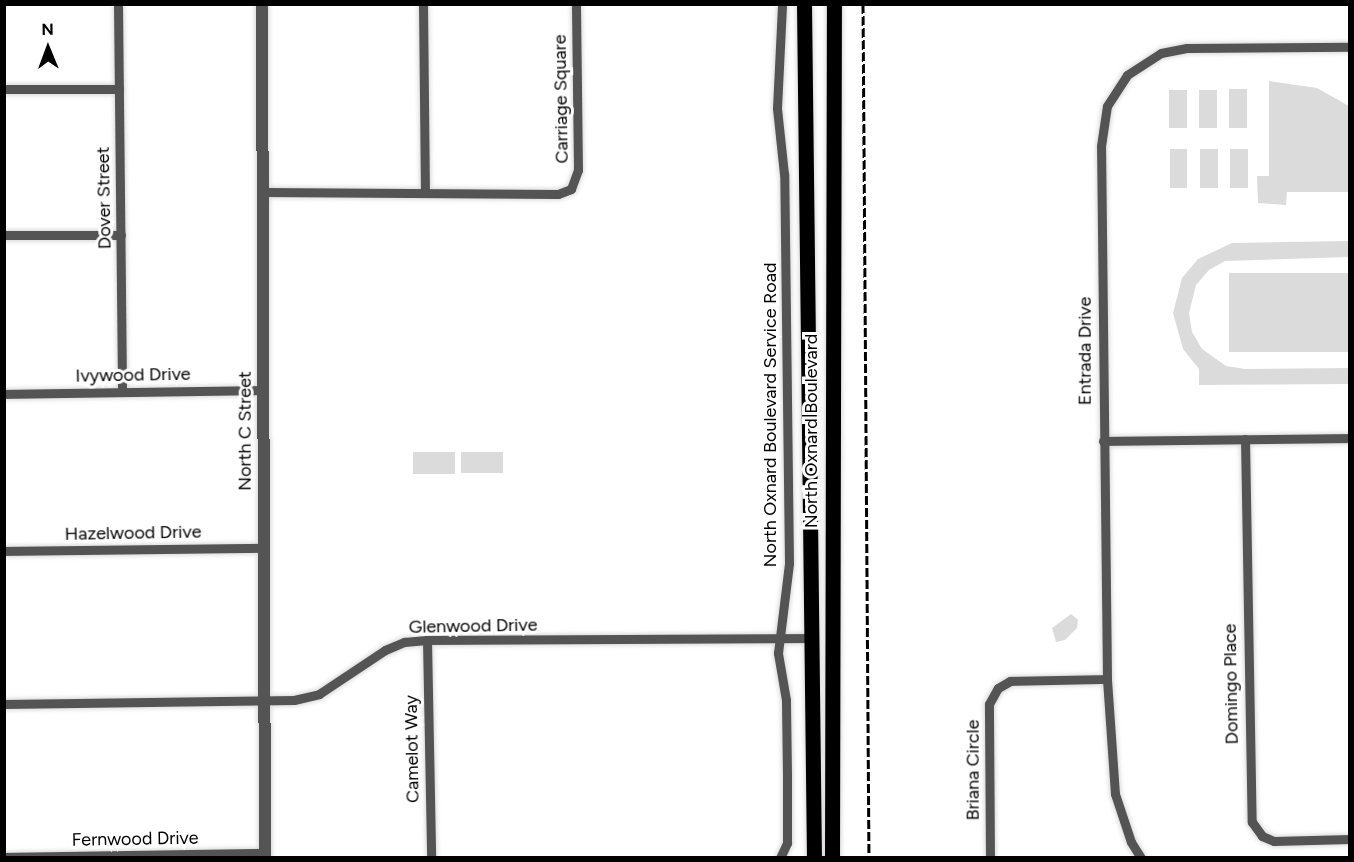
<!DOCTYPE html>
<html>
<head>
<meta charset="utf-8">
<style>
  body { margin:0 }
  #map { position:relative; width:1354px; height:862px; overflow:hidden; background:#fff; font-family:Figtree,sans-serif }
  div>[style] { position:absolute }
  .green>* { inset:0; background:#dbdbdb; transform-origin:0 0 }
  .roads { filter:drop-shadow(0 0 2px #dbdbdb) drop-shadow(0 0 2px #dbdbdb) }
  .minor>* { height:9px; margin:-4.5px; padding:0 4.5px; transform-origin:4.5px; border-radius:4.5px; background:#545454 }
  .tertiary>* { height:12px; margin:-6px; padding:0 6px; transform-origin:6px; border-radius:6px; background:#545454 }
  .primary>* { height:15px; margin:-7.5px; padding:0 7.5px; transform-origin:7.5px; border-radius:7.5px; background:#000 }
  .rail>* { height:3px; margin-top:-1.5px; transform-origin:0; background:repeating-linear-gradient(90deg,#000 0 9px,transparent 0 12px) }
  span { translate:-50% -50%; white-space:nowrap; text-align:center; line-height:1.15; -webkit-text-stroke:6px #fff; paint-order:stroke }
  .street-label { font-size:18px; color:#000 }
  .frame { position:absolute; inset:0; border:6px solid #000; pointer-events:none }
  .north { position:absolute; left:18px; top:18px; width:60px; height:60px; -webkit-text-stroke:4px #fff; paint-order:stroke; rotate:359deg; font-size:16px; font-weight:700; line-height:24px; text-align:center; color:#000 }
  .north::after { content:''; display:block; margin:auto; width:21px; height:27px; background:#000; clip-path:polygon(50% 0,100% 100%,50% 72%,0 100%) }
</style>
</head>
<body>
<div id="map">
  <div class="green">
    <i style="clip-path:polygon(1269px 81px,1317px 88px,1349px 106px,1349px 192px,1287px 192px,1286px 205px,1258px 203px,1257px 176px,1269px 176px)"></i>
    <i style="left:1229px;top:89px;width:18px;height:39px"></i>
    <i style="left:1169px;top:90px;width:18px;height:38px"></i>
    <i style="left:1199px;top:90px;width:18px;height:38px"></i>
    <i style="left:1170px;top:149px;width:17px;height:39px"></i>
    <i style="left:1200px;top:149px;width:18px;height:39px"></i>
    <i style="left:1230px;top:149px;width:18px;height:39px"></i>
    <i style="clip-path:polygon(1349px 241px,1349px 257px,1225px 261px,1209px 270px,1196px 285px,1189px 313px,1192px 332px,1202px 349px,1226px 366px,1245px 369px,1349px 368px,1349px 384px,1199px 385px,1199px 369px,1183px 349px,1173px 313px,1182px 278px,1198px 259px,1232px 243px)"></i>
    <i style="left:1349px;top:273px;width:79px;height:120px;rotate:90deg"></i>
    <i style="left:413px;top:452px;width:42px;height:22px"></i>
    <i style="left:461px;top:452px;width:42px;height:21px"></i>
    <i style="clip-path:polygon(1071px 614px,1078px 620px,1077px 628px,1065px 640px,1056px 642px,1052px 628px)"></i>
  </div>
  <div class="roads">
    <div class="minor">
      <i style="left:118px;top:4px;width:388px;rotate:89.4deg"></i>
      <i style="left:423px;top:4px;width:189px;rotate:89.4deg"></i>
      <i style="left:4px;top:89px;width:115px"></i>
      <i style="left:262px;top:192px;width:296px;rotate:0.4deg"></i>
      <i style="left:558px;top:194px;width:14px;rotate:-21deg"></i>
      <i style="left:571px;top:189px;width:20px;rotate:-70deg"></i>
      <i style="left:578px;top:170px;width:166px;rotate:-90.7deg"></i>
      <i style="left:4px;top:235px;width:117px"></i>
      <i style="left:4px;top:394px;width:258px;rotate:-0.9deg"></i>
      <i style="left:1245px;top:439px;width:383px;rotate:89deg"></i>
      <i style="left:1252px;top:822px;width:17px;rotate:54deg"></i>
      <i style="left:1262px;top:836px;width:13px;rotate:23deg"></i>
      <i style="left:1274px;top:841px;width:76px;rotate:-1.5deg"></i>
      <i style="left:1103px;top:441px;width:247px;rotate:-0.7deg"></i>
      <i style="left:4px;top:551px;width:259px;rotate:-0.7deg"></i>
      <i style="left:427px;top:640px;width:218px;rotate:88.9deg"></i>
      <i style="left:4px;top:704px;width:290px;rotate:-0.8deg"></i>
      <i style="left:294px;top:700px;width:26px;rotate:-13deg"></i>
      <i style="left:319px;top:694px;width:79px;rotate:-33.7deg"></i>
      <i style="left:385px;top:650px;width:21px;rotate:-23deg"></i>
      <i style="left:404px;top:642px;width:23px;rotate:-5deg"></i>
      <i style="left:427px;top:640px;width:386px;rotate:-0.3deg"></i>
      <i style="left:4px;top:857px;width:261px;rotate:-0.9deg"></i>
      <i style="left:780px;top:858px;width:17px;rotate:-65deg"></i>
      <i style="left:787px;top:843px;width:68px;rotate:-90deg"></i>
      <i style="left:787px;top:775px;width:75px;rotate:-90.8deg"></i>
      <i style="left:786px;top:700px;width:48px;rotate:-99.7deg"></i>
      <i style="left:778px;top:653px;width:91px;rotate:-83deg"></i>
      <i style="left:789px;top:563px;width:389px;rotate:-90.7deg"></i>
      <i style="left:784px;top:174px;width:66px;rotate:-96.1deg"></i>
      <i style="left:777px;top:108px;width:104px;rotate:-87.2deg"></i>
      <i style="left:990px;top:858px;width:154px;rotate:-90.4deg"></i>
      <i style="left:989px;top:704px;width:18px;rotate:-61deg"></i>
      <i style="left:998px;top:688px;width:14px;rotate:-30deg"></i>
      <i style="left:1010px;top:681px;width:97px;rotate:-1.2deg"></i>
      <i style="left:1141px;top:858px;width:19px;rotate:-122deg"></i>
      <i style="left:1131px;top:842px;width:51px;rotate:-108.4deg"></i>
      <i style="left:1115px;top:794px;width:115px;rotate:-94deg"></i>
      <i style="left:1107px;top:679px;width:533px;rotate:-90.64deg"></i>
      <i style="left:1101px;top:146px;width:40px;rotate:-81.5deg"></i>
      <i style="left:1107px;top:106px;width:37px;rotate:-57deg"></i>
      <i style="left:1127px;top:75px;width:40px;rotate:-32.9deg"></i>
      <i style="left:1161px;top:53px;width:26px;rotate:-11deg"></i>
      <i style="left:1187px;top:48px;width:163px;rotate:-0.4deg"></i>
    </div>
    <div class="tertiary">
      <i style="left:262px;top:4px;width:854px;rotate:89.8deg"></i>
    </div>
    <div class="primary">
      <i style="left:804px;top:4px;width:854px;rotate:89.33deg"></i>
      <i style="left:832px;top:858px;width:854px;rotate:-89.87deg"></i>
    </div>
  </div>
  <div class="rail">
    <i style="left:863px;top:4px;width:854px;rotate:89.6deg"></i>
  </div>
  <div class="street-label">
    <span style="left:561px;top:99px;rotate:-91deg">Carriage Square</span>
    <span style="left:104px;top:198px;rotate:-91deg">Dover Street</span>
    <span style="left:1085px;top:351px;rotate:-90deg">Entrada Drive</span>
    <span style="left:133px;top:375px;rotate:-1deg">Ivywood Drive</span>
    <span style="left:770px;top:415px;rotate:-90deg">North Oxnard Boulevard Service Road</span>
    <span style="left:245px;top:431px;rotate:-90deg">North C Street</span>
    <span style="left:811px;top:431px;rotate:-90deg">North Oxnard Boulevard</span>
    <span style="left:133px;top:533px;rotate:-1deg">Hazelwood Drive</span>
    <span style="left:473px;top:626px;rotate:-1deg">Glenwood Drive</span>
    <span style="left:1231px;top:684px;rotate:-91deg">Domingo Place</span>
    <span style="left:412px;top:749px;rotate:-91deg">Camelot Way</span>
    <span style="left:973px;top:770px;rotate:-90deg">Briana Circle</span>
    <span style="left:135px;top:839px;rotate:-1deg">Fernwood Drive</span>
  </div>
  <div class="frame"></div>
  <div class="north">N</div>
</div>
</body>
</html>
